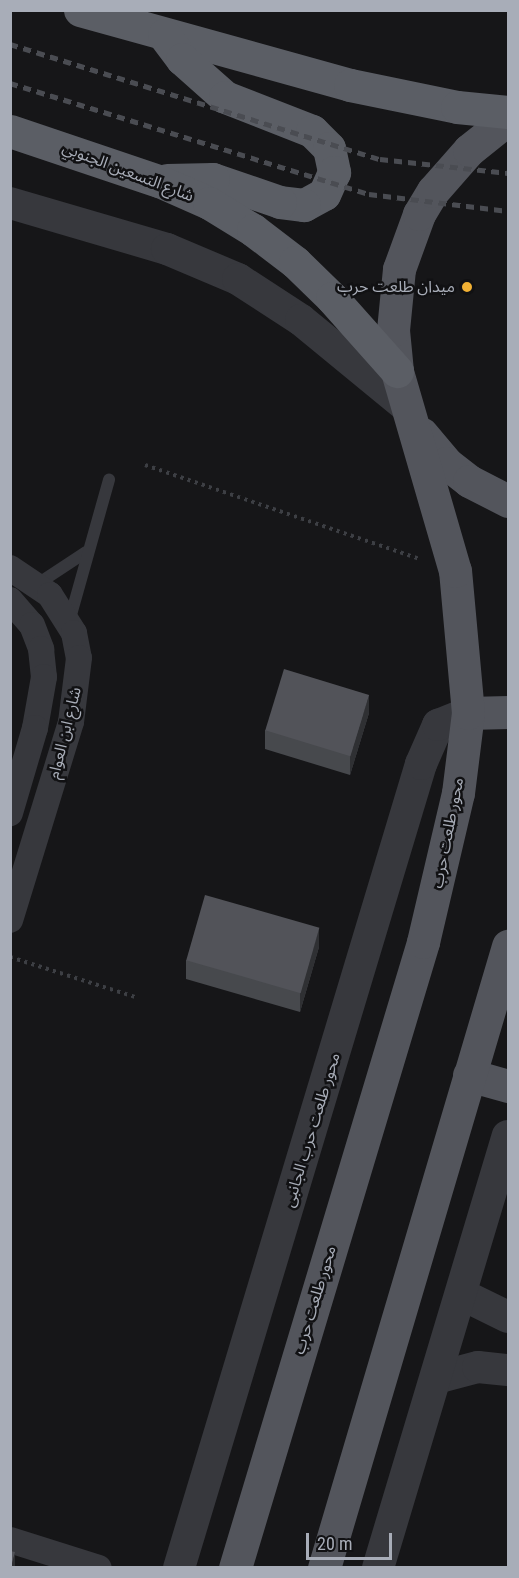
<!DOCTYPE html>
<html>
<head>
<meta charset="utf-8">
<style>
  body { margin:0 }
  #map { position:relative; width:519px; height:1578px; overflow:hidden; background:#161618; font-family:"Roboto Condensed","Noto Sans Arabic",sans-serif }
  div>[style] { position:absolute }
  .path>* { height:4px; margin-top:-2px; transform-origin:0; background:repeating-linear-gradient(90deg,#3d3f44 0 3px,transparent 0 7.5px) }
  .service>* { height:12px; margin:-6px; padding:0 6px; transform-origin:6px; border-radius:6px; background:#37383d }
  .minor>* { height:26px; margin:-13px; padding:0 13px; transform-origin:13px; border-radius:13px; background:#37383d }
  .tertiary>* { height:32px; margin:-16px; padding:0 16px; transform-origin:16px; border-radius:16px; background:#37383d }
  .primary>* { height:33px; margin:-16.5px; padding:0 16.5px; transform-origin:16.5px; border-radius:16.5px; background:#53555c }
  .trunk>* { height:33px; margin:-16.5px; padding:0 16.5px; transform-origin:16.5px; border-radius:16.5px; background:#5b5e65 }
  .rail>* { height:4.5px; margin-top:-2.25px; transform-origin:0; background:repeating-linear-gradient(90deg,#4a4c52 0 8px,transparent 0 14px) }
  .wall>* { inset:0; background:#47494d }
  .shaded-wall>* { inset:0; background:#2f3033 }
  .building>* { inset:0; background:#525359; transform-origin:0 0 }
  .dots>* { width:16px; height:16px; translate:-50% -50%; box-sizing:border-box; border:3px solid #111113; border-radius:50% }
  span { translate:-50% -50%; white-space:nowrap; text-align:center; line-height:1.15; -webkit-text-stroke:5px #111113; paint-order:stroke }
  .street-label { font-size:16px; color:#a8adb8 }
  .poi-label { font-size:16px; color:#a8adb8 }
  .right { translate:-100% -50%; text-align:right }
  .frame { position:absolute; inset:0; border:12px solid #a8adb8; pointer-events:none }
  .scale { position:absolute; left:306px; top:1533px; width:86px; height:27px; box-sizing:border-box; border:3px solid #a8adb8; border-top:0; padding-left:8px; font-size:18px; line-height:21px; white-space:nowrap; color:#a8adb8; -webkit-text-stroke:4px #111113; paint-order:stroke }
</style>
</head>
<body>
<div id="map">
  <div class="path">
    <i style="left:145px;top:465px;width:290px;rotate:18.9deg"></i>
    <i style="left:10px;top:957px;width:131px;rotate:17.7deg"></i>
  </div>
  <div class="service">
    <i style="left:36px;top:585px;width:60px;rotate:-33.4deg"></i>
    <i style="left:69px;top:622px;width:148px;rotate:-74.3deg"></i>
  </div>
  <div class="minor">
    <i style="left:10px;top:568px;width:48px;rotate:34deg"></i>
    <i style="left:50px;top:595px;width:45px;rotate:57.7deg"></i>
    <i style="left:74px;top:633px;width:25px;rotate:79deg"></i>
    <i style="left:79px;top:658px;width:64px;rotate:97.1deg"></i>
    <i style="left:71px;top:722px;width:207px;rotate:107.1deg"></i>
    <i style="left:10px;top:600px;width:33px;rotate:49deg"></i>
    <i style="left:32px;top:625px;width:26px;rotate:69deg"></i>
    <i style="left:41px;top:649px;width:28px;rotate:84deg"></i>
    <i style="left:44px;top:677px;width:52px;rotate:100deg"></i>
    <i style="left:35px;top:728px;width:89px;rotate:106.4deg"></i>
    <i style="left:10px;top:1540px;width:93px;rotate:17.5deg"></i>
  </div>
  <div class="tertiary">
    <i style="left:10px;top:203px;width:164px;rotate:16.3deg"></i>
    <i style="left:167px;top:249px;width:77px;rotate:22.9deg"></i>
    <i style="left:238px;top:279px;width:75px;rotate:33.1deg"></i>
    <i style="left:301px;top:320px;width:137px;rotate:39.4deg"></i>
    <i style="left:461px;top:1294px;width:52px;rotate:26.1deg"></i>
    <i style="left:436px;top:1378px;width:43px;rotate:-14.7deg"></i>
    <i style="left:478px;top:1367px;width:30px;rotate:6deg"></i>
    <i style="left:179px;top:1568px;width:840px;rotate:-73.25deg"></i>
    <i style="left:421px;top:764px;width:43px;rotate:-66.4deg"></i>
    <i style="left:438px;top:725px;width:32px;rotate:-22deg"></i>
    <i style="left:378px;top:1568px;width:451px;rotate:-73.3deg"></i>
  </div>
  <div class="primary">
    <i style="left:422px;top:434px;width:38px;rotate:50deg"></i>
    <i style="left:446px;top:463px;width:29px;rotate:38deg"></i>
    <i style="left:469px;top:481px;width:44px;rotate:27.1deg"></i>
    <i style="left:468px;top:713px;width:40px;rotate:-1.4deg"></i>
    <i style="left:469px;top:1075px;width:41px;rotate:15.8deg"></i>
    <i style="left:235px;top:1568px;width:654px;rotate:-73.28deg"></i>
    <i style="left:423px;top:942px;width:153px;rotate:-76.8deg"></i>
    <i style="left:458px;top:793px;width:81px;rotate:-82.9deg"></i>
    <i style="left:468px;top:713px;width:143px;rotate:-95.2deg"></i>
    <i style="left:455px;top:571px;width:208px;rotate:-106.2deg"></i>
    <i style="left:397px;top:371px;width:41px;rotate:-95.6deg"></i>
    <i style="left:393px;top:330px;width:61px;rotate:-84.4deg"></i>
    <i style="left:399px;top:269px;width:59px;rotate:-70deg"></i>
    <i style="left:419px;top:214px;width:27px;rotate:-59deg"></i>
    <i style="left:433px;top:191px;width:55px;rotate:-48.7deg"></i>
    <i style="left:469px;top:150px;width:50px;rotate:-38.5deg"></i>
    <i style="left:324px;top:1568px;width:649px;rotate:-73.52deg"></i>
  </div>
  <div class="trunk">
    <i style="left:80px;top:10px;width:280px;rotate:15.5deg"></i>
    <i style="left:350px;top:85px;width:109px;rotate:11.6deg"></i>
    <i style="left:457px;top:107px;width:51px;rotate:5.6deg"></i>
    <i style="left:164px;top:35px;width:30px;rotate:53deg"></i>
    <i style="left:182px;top:59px;width:57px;rotate:41.5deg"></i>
    <i style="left:225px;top:97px;width:93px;rotate:21.3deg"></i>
    <i style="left:312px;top:131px;width:24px;rotate:45deg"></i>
    <i style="left:329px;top:148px;width:25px;rotate:78deg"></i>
    <i style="left:334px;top:172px;width:24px;rotate:114deg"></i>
    <i style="left:324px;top:194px;width:23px;rotate:151deg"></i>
    <i style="left:304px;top:205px;width:24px;rotate:-173deg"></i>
    <i style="left:280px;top:202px;width:71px;rotate:-161.1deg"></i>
    <i style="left:213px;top:179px;width:46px;rotate:178.8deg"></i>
    <i style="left:10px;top:131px;width:157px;rotate:18.6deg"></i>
    <i style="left:159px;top:181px;width:55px;rotate:23.7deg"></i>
    <i style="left:209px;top:203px;width:52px;rotate:31.5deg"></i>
    <i style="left:253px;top:230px;width:53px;rotate:37.3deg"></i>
    <i style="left:295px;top:262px;width:52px;rotate:44.2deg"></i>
    <i style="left:332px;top:298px;width:98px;rotate:48.3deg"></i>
  </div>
  <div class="rail">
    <i style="left:10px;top:44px;width:387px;rotate:17.3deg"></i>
    <i style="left:380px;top:159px;width:129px;rotate:6.2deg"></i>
    <i style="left:10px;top:83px;width:376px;rotate:17.2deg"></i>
    <i style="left:369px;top:194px;width:140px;rotate:7deg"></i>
  </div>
  <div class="wall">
    <i style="clip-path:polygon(369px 713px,350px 775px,265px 749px,265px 730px)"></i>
    <i style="clip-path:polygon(319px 947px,300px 1012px,186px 979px,186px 960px)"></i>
  </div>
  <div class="shaded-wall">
    <i style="clip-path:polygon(369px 695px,369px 713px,350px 775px,350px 756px)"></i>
    <i style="clip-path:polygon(319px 928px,319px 947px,300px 1012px,300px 993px)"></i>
    <i style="clip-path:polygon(15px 1552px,15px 1568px,11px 1568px)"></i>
  </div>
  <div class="building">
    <i style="left:284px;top:669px;width:89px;height:64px;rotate:17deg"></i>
    <i style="left:205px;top:895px;width:119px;height:68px;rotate:16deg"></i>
    <i style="clip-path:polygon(10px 1551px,15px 1552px,11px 1568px,10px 1568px)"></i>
  </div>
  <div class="dots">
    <i style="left:467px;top:287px;background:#f2b134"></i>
  </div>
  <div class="street-label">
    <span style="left:128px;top:172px;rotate:21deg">شارع التسعين الجنوبي</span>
    <span style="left:65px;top:733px;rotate:-76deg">شارع ابن العوام</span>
    <span style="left:448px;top:833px;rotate:-79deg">محور طلعت حرب</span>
    <span style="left:312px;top:1130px;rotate:-73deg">محور طلعت حرب الجانبى</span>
    <span style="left:315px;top:1300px;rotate:-73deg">محور طلعت حرب</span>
  </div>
  <div class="poi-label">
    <span class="right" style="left:455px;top:287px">ميدان طلعت حرب</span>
  </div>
  <div class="frame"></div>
  <div class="scale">20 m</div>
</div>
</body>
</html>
